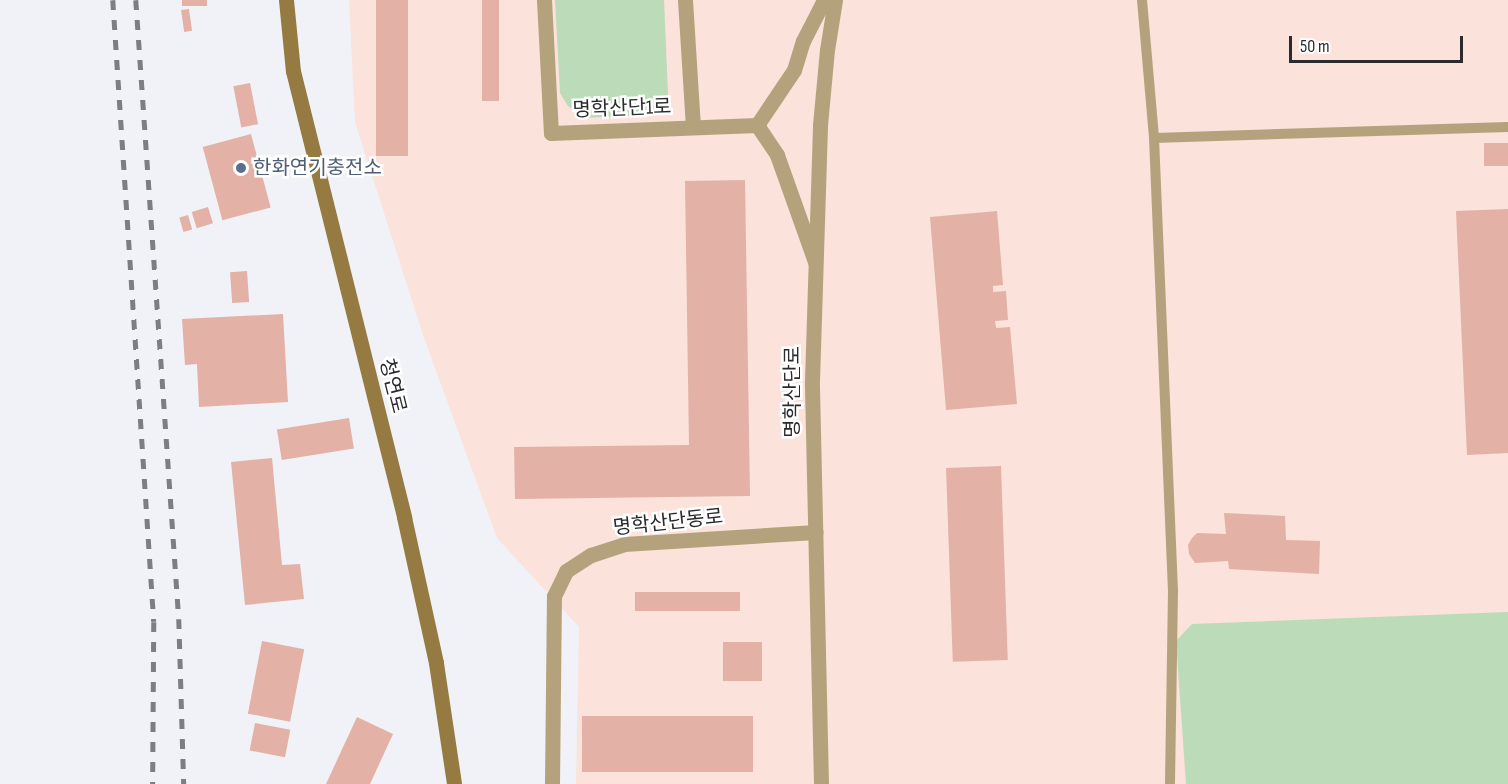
<!DOCTYPE html>
<html>
<head>
<meta charset="utf-8">
<style>
  body { margin:0 }
  #map { position:relative; width:1508px; height:784px; overflow:hidden; background:#f0f2f7; font-family:"Sofia Sans Condensed","Noto Sans KR",sans-serif }
  div>[style] { position:absolute }
  .industrial>* { inset:0; background:#fbe2da }
  .green>* { inset:0; background:#bcdbb9 }
  .building>* { inset:0; background:#e3b1a6; transform-origin:0 0 }
  .service>* { height:10px; margin:-5px; padding:0 5px; transform-origin:5px; border-radius:5px; background:#b4a27d }
  .minor>* { height:15px; margin:-7.5px; padding:0 7.5px; transform-origin:7.5px; border-radius:7.5px; background:#b4a27d }
  .tertiary>* { height:15px; margin:-7.5px; padding:0 7.5px; transform-origin:7.5px; border-radius:7.5px; background:#b4a27d }
  .secondary>* { height:15px; margin:-7.5px; padding:0 7.5px; transform-origin:7.5px; border-radius:7.5px; background:#957a41 }
  .rail>* { height:4.5px; margin-top:-2.25px; transform-origin:0; background:repeating-linear-gradient(90deg,#7c7e81 0 10px,transparent 0 20px) }
  .dots>* { width:16px; height:16px; translate:-50% -50%; box-sizing:border-box; border:3px solid #fff; border-radius:50% }
  span { translate:-50% -50%; white-space:nowrap; text-align:center; line-height:1.15; -webkit-text-stroke:5px #fff; paint-order:stroke }
  .street-label { font-size:20px; color:#2a2b2d }
  .service-label { font-size:20px; color:#4e5e75 }
  .left { translate:0 -50%; text-align:left }
  .scale { position:absolute; left:1289px; top:36px; width:174px; height:27px; box-sizing:border-box; border:3px solid #2a2b2d; border-top:0; padding-left:8px; font-size:18px; line-height:21px; white-space:nowrap; color:#2a2b2d; -webkit-text-stroke:4px #fff; paint-order:stroke }
</style>
</head>
<body>
<div id="map">
  <div class="industrial">
    <i style="clip-path:polygon(349px 0,1508px 0,1508px 784px,576px 784px,579px 627px,497px 538px,423px 335px,355px 122px)"></i>
  </div>
  <div class="green">
    <i style="clip-path:polygon(555px 0,664px 0,668px 95px,659px 106px,646px 115px,584px 118px,568px 106px,560px 93px)"></i>
    <i style="clip-path:polygon(1508px 612px,1508px 784px,1186px 784px,1176px 641px,1192px 624px)"></i>
  </div>
  <div class="building">
    <i style="left:182px;top:0;width:25px;height:6px"></i>
    <i style="left:376px;top:0;width:32px;height:156px"></i>
    <i style="left:482px;top:0;width:17px;height:101px"></i>
    <i style="left:189px;top:9px;width:22px;height:8px;rotate:82deg"></i>
    <i style="left:250px;top:83px;width:42px;height:17px;rotate:79deg"></i>
    <i style="left:251px;top:134px;width:76px;height:50px;rotate:75deg"></i>
    <i style="left:1508px;top:143px;width:23px;height:24px;rotate:90deg"></i>
    <i style="clip-path:polygon(745px 180px,750px 496px,515px 499px,514px 447px,689px 445px,685px 181px)"></i>
    <i style="left:208px;top:207px;width:17px;height:17px;rotate:73deg"></i>
    <i style="clip-path:polygon(1508px 209px,1508px 453px,1467px 455px,1456px 211px)"></i>
    <i style="clip-path:polygon(997px 211px,1003px 285px,993px 286px,993px 292px,1006px 291px,1008px 320px,995px 321px,996px 328px,1010px 327px,1017px 404px,946px 410px,930px 217px)"></i>
    <i style="left:188px;top:215px;width:15px;height:9px;rotate:74deg"></i>
    <i style="left:247px;top:271px;width:31px;height:17px;rotate:86deg"></i>
    <i style="clip-path:polygon(283px 314px,288px 402px,199px 407px,197px 364px,185px 365px,182px 319px)"></i>
    <i style="left:349px;top:418px;width:31px;height:73px;rotate:81deg"></i>
    <i style="clip-path:polygon(272px 458px,282px 565px,300px 564px,304px 599px,245px 605px,231px 462px)"></i>
    <i style="left:1001px;top:466px;width:194px;height:55px;rotate:88deg"></i>
    <i style="clip-path:polygon(1224px 513px,1285px 516px,1286px 540px,1320px 541px,1319px 574px,1229px 569px,1228px 561px,1195px 563px,1189px 554px,1188px 545px,1192px 538px,1197px 533px,1226px 534px)"></i>
    <i style="left:740px;top:592px;width:19px;height:105px;rotate:90deg"></i>
    <i style="left:262px;top:641px;width:43px;height:74px;rotate:11deg"></i>
    <i style="left:723px;top:642px;width:39px;height:39px"></i>
    <i style="left:753px;top:716px;width:56px;height:171px;rotate:90deg"></i>
    <i style="clip-path:polygon(357px 717px,393px 734px,370px 784px,326px 784px)"></i>
    <i style="left:255px;top:723px;width:36px;height:28px;rotate:11deg"></i>
  </div>
  <div class="service">
    <i style="left:1142px;top:0;width:139px;rotate:85deg"></i>
    <i style="left:1154px;top:138px;width:453px;rotate:87.6deg"></i>
    <i style="left:1173px;top:591px;width:193px;rotate:90.9deg"></i>
    <i style="left:1154px;top:138px;width:354px;rotate:-1.8deg"></i>
  </div>
  <div class="minor">
    <i style="left:544px;top:0;width:133px;rotate:87deg"></i>
    <i style="left:551px;top:133px;width:206px;rotate:-2.2deg"></i>
    <i style="left:685px;top:0;width:127px;rotate:86.4deg"></i>
    <i style="left:757px;top:125px;width:36px;rotate:56deg"></i>
    <i style="left:777px;top:155px;width:114px;rotate:70.4deg"></i>
    <i style="left:757px;top:125px;width:66px;rotate:-56.1deg"></i>
    <i style="left:794px;top:70px;width:30px;rotate:-73deg"></i>
    <i style="left:803px;top:41px;width:46px;rotate:-62.9deg"></i>
    <i style="left:552px;top:784px;width:188px;rotate:-89.4deg"></i>
    <i style="left:554px;top:596px;width:28px;rotate:-64deg"></i>
    <i style="left:566px;top:571px;width:30px;rotate:-33deg"></i>
    <i style="left:591px;top:555px;width:35px;rotate:-18deg"></i>
    <i style="left:624px;top:544px;width:192px;rotate:-3.6deg"></i>
  </div>
  <div class="tertiary">
    <i style="left:821px;top:784px;width:403px;rotate:-91.3deg"></i>
    <i style="left:812px;top:381px;width:256px;rotate:-88.2deg"></i>
    <i style="left:820px;top:125px;width:75px;rotate:-84.7deg"></i>
    <i style="left:827px;top:50px;width:51px;rotate:-80.9deg"></i>
  </div>
  <div class="secondary">
    <i style="left:286px;top:0;width:71px;rotate:84.4deg"></i>
    <i style="left:293px;top:71px;width:460px;rotate:76deg"></i>
    <i style="left:404px;top:517px;width:149px;rotate:77.6deg"></i>
    <i style="left:436px;top:663px;width:122px;rotate:81.5deg"></i>
  </div>
  <div class="rail">
    <i style="left:113px;top:0;width:623px;rotate:86.23deg"></i>
    <i style="left:154px;top:622px;width:162px;rotate:90.4deg"></i>
    <i style="left:136px;top:0;width:620px;rotate:86.03deg"></i>
    <i style="left:179px;top:619px;width:165px;rotate:88.3deg"></i>
  </div>
  <div class="dots">
    <i style="left:241px;top:168px;background:#5c6f8a"></i>
  </div>
  <div class="street-label">
    <span style="left:622px;top:109px;rotate:-2deg">명학산단1로</span>
    <span style="left:392px;top:386px;rotate:76deg">청연로</span>
    <span style="left:793px;top:392px;rotate:-90deg">명학산단로</span>
    <span style="left:668px;top:523px;rotate:-6deg">명학산단동로</span>
  </div>
  <div class="service-label">
    <span class="left" style="left:253px;top:168px">한화연기충전소</span>
  </div>
  <div class="scale">50 m</div>
</div>
</body>
</html>
